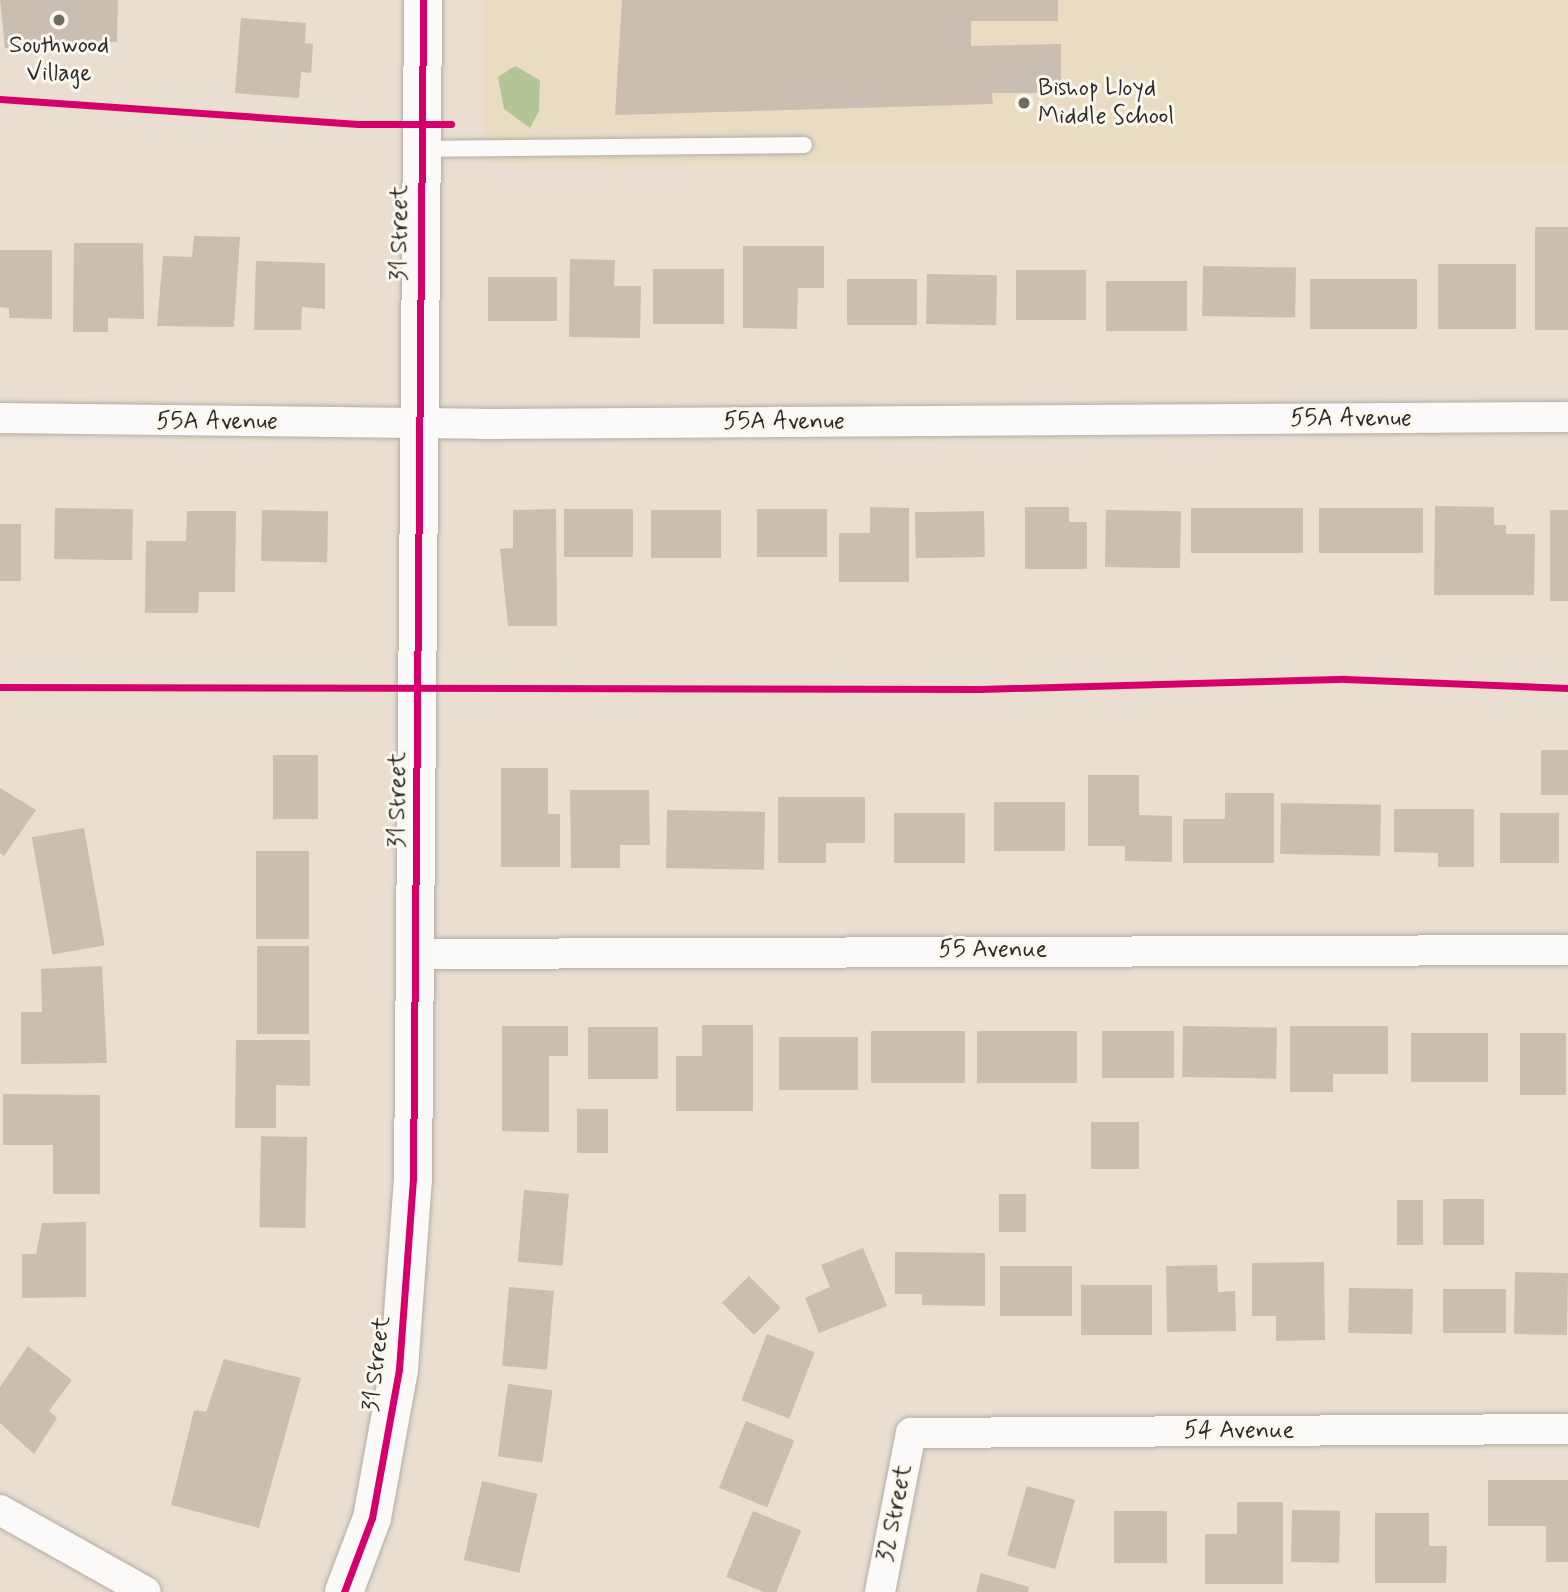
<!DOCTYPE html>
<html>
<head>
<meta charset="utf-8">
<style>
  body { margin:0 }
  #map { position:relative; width:1568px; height:1592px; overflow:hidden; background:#e9decf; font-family:Mynerve,sans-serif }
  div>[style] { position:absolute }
  .built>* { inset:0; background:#eadbc3; transform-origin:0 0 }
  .forest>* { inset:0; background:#b3c596 }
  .building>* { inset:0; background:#cabdb1; transform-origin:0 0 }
  .roads { filter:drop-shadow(0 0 2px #b4ada4) drop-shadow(0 0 2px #b4ada4) }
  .lane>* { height:16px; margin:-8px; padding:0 8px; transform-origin:8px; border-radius:8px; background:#fcfaf8 }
  .street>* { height:30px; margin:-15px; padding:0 15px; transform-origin:15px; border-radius:15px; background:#fcfaf8 }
  .secondary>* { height:38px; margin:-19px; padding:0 19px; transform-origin:19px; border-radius:19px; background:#fcfaf8 }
  .cycleway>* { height:7px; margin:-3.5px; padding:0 3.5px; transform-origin:3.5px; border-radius:3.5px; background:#d6006c }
  .dots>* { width:19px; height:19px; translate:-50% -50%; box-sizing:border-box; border:4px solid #fbf7ec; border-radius:50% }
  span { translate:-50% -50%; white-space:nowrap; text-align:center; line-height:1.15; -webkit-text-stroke:6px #fbf7ec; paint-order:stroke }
  .poi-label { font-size:24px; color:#2b2b2b }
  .left { translate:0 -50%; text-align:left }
  .street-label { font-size:24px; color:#2b2b2b }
</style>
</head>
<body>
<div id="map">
  <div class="built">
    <i style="left:484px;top:0;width:1084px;height:163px"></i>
  </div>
  <div class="forest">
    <i style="clip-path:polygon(515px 66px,540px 80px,539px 111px,530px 128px,504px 109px,498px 77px)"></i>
  </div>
  <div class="building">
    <i style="clip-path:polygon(0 0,118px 0,117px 42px,100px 42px,99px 51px,5px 48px)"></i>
    <i style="clip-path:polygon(622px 0,1058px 0,1058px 21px,971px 21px,971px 46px,1061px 44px,1061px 93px,992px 93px,993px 104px,615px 115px)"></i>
    <i style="clip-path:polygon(241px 18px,306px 23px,305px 43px,313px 44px,311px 73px,301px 72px,299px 98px,235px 93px)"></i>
    <i style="left:1535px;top:227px;width:33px;height:103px"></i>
    <i style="clip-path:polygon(194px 236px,240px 237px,234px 327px,157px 326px,163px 256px,192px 257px)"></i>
    <i style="clip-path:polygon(74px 243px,143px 243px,144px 319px,108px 318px,108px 332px,73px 332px)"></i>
    <i style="clip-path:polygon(743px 246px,824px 246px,824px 288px,798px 288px,797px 329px,743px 328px)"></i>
    <i style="clip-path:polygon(0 250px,52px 250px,52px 319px,9px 318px,9px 308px,0 307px)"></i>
    <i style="clip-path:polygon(570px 259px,615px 260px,614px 286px,641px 286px,640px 338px,569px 337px)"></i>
    <i style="clip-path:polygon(256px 261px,325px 263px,325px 309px,302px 307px,301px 330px,254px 330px)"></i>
    <i style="left:1438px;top:264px;width:78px;height:65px"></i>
    <i style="left:1203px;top:266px;width:93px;height:50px;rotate:1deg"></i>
    <i style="left:653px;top:269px;width:71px;height:55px"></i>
    <i style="left:1016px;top:270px;width:70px;height:50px"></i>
    <i style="left:927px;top:274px;width:70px;height:50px;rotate:1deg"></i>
    <i style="left:488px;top:277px;width:69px;height:44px"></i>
    <i style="left:917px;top:279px;width:46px;height:70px;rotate:90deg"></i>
    <i style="left:1310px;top:279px;width:107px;height:50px"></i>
    <i style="left:1106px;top:281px;width:81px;height:50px"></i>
    <i style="clip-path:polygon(1435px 506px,1494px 507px,1494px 525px,1506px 525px,1506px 534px,1535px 534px,1534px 595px,1434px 595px)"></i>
    <i style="clip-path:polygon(870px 507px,909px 508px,909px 582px,839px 582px,839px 533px,870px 533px)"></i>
    <i style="clip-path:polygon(1025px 507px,1069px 507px,1069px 522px,1087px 522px,1087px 569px,1025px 569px)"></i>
    <i style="left:55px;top:508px;width:78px;height:51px;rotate:1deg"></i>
    <i style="left:1303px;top:508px;width:45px;height:112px;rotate:90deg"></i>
    <i style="left:1423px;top:508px;width:45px;height:104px;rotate:90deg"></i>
    <i style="clip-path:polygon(556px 509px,557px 626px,508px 626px,500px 549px,513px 548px,513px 510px)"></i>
    <i style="left:564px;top:509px;width:69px;height:48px"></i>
    <i style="left:757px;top:509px;width:70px;height:48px"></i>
    <i style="left:262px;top:510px;width:66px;height:51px;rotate:1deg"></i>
    <i style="left:651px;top:510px;width:70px;height:48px"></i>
    <i style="left:1106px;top:510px;width:75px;height:57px;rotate:1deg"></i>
    <i style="left:1550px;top:510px;width:18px;height:91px"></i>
    <i style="clip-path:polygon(187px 511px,236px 511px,235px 592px,199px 592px,198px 613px,145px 613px,146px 541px,186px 541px)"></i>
    <i style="left:984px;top:511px;width:46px;height:69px;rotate:89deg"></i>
    <i style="left:0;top:524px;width:21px;height:57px"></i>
    <i style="left:1541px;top:750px;width:27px;height:45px"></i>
    <i style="left:273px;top:755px;width:45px;height:64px"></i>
    <i style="clip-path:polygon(501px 768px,548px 768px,548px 814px,560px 814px,560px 867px,501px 867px)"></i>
    <i style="clip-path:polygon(1088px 775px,1139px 775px,1139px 815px,1172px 816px,1172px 862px,1125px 861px,1125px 846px,1088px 846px)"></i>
    <i style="clip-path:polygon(0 788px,36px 810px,4px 856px,0 853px)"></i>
    <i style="clip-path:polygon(570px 790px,649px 790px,650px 845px,620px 845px,620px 868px,571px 868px)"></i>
    <i style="clip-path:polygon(1225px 793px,1274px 793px,1274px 863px,1183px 863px,1183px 819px,1225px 819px)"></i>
    <i style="clip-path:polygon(778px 797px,865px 797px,865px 843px,826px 843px,826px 863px,778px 863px)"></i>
    <i style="left:994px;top:802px;width:71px;height:49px"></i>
    <i style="left:1281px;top:803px;width:100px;height:51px;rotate:1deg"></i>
    <i style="clip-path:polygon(1394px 809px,1474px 809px,1474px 867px,1438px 867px,1438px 853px,1394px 852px)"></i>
    <i style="left:667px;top:810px;width:98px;height:58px;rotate:1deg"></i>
    <i style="left:894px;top:813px;width:71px;height:50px"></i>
    <i style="left:1500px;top:813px;width:59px;height:50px"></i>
    <i style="left:84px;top:828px;width:119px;height:53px;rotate:80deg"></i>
    <i style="left:256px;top:851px;width:53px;height:88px"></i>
    <i style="left:257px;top:946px;width:52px;height:88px"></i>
    <i style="clip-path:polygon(102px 966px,107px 1063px,21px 1064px,21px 1012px,42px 1012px,41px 969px)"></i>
    <i style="clip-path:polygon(702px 1025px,753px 1025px,753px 1111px,676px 1111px,676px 1056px,702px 1056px)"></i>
    <i style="clip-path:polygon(502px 1026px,568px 1026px,568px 1056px,549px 1056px,549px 1132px,502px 1131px)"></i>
    <i style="left:1183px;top:1026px;width:94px;height:51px;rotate:1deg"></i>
    <i style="clip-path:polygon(1290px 1026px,1388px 1026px,1388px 1074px,1333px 1074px,1333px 1092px,1290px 1092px)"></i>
    <i style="left:658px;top:1027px;width:52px;height:70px;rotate:90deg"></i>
    <i style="left:871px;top:1031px;width:94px;height:52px"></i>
    <i style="left:977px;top:1031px;width:100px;height:52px"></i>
    <i style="left:1102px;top:1031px;width:72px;height:47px"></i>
    <i style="left:1411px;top:1033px;width:77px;height:49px"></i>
    <i style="left:1520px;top:1033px;width:46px;height:62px"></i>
    <i style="left:858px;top:1037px;width:53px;height:79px;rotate:90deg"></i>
    <i style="clip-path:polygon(236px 1040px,310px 1040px,310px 1086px,276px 1085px,276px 1128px,235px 1128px)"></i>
    <i style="clip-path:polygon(3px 1094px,100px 1095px,100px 1194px,53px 1194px,53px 1145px,3px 1145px)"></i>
    <i style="left:577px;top:1109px;width:31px;height:44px"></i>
    <i style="left:1091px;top:1122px;width:48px;height:47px"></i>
    <i style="left:307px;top:1137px;width:91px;height:46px;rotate:91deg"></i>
    <i style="left:524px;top:1190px;width:45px;height:72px;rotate:5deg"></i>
    <i style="left:999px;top:1194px;width:27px;height:38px"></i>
    <i style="left:1443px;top:1199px;width:41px;height:46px"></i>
    <i style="left:1397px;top:1200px;width:26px;height:45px"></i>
    <i style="clip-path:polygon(86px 1222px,86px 1297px,22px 1298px,22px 1254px,36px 1254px,42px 1223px)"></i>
    <i style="clip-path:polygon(863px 1248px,887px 1306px,819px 1333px,805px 1298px,830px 1287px,821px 1265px)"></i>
    <i style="clip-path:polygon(895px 1252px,985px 1253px,985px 1306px,922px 1305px,922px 1294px,895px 1294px)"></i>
    <i style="clip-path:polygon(1324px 1262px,1325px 1340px,1276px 1341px,1276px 1316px,1252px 1316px,1252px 1263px)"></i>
    <i style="clip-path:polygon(1217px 1265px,1218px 1292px,1235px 1291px,1236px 1331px,1167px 1332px,1166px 1266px)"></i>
    <i style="left:1000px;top:1266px;width:72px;height:50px"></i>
    <i style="left:1515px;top:1272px;width:53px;height:62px;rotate:1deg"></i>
    <i style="left:749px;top:1276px;width:45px;height:38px;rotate:45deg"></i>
    <i style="left:1081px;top:1285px;width:71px;height:50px"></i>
    <i style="left:509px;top:1287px;width:45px;height:79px;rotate:5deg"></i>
    <i style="left:1349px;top:1288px;width:64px;height:45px;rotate:1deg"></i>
    <i style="left:1443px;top:1289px;width:63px;height:44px"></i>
    <i style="left:767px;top:1334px;width:51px;height:71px;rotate:21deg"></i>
    <i style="clip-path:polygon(28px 1346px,72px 1380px,49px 1411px,57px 1418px,34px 1454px,0 1423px,0 1387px)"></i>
    <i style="clip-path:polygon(224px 1359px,301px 1378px,259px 1528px,171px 1505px,194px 1410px,206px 1412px)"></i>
    <i style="left:508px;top:1384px;width:45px;height:73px;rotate:8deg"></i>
    <i style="left:746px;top:1421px;width:52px;height:72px;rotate:22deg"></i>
    <i style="clip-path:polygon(1488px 1480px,1568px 1480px,1568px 1562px,1546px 1562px,1546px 1526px,1488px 1526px)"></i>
    <i style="left:482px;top:1481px;width:57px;height:81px;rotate:13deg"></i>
    <i style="left:1027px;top:1486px;width:50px;height:72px;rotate:16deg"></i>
    <i style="clip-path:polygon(1237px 1502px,1283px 1502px,1283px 1584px,1205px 1584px,1205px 1534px,1237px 1534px)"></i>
    <i style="left:1292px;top:1510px;width:48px;height:52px;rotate:1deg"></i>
    <i style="left:753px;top:1511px;width:52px;height:71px;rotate:22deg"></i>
    <i style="left:1167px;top:1511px;width:52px;height:53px;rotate:90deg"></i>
    <i style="clip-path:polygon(1375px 1513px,1429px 1513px,1429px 1546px,1447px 1546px,1446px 1583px,1375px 1583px)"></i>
    <i style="clip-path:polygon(981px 1573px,1029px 1587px,1028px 1592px,976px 1592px)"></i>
  </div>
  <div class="roads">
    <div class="lane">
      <i style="left:422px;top:149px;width:382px;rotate:-0.6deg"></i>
    </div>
    <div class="street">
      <i style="left:0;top:418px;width:480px;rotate:0.7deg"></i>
      <i style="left:480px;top:424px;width:1088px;rotate:-0.37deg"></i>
      <i style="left:417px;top:954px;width:1151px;rotate:-0.2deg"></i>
      <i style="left:0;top:1510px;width:167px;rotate:29.3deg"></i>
      <i style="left:880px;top:1592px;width:162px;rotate:-79deg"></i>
      <i style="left:911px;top:1433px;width:657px;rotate:-0.35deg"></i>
    </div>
    <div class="secondary">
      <i style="left:344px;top:1592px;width:79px;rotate:-69.3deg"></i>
      <i style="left:372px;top:1518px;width:151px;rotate:-79.7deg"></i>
      <i style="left:399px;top:1369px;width:191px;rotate:-85.8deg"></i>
      <i style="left:413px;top:1179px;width:1179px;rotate:-89.51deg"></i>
    </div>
  </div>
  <div class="cycleway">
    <i style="left:0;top:99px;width:359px;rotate:4deg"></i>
    <i style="left:358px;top:124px;width:93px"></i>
    <i style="left:0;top:687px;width:980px;rotate:0.12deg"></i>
    <i style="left:980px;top:689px;width:365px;rotate:-1.6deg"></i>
    <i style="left:1345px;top:679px;width:223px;rotate:2.3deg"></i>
    <i style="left:344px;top:1592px;width:79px;rotate:-69.3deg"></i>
    <i style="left:372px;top:1518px;width:151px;rotate:-79.7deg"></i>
    <i style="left:399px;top:1369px;width:191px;rotate:-85.8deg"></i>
    <i style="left:413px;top:1179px;width:1179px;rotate:-89.51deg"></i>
  </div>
  <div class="dots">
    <i style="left:59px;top:20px;background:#6e6a64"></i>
    <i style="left:1024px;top:103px;background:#6e6a64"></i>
  </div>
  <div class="poi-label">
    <span style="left:59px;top:60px">Southwood<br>Village</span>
    <span class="left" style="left:1038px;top:103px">Bishop Lloyd<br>Middle School</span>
  </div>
  <div class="street-label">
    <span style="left:400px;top:233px;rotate:-90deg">31 Street</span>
    <span style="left:1351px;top:419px">55A Avenue</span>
    <span style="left:217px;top:422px">55A Avenue</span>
    <span style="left:784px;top:422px">55A Avenue</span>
    <span style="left:398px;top:800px;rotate:-90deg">31 Street</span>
    <span style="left:993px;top:950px">55 Avenue</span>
    <span style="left:377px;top:1364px;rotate:-83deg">31 Street</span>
    <span style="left:1239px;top:1431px">54 Avenue</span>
    <span style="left:895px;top:1513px;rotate:-79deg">32 Street</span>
  </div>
</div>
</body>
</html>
